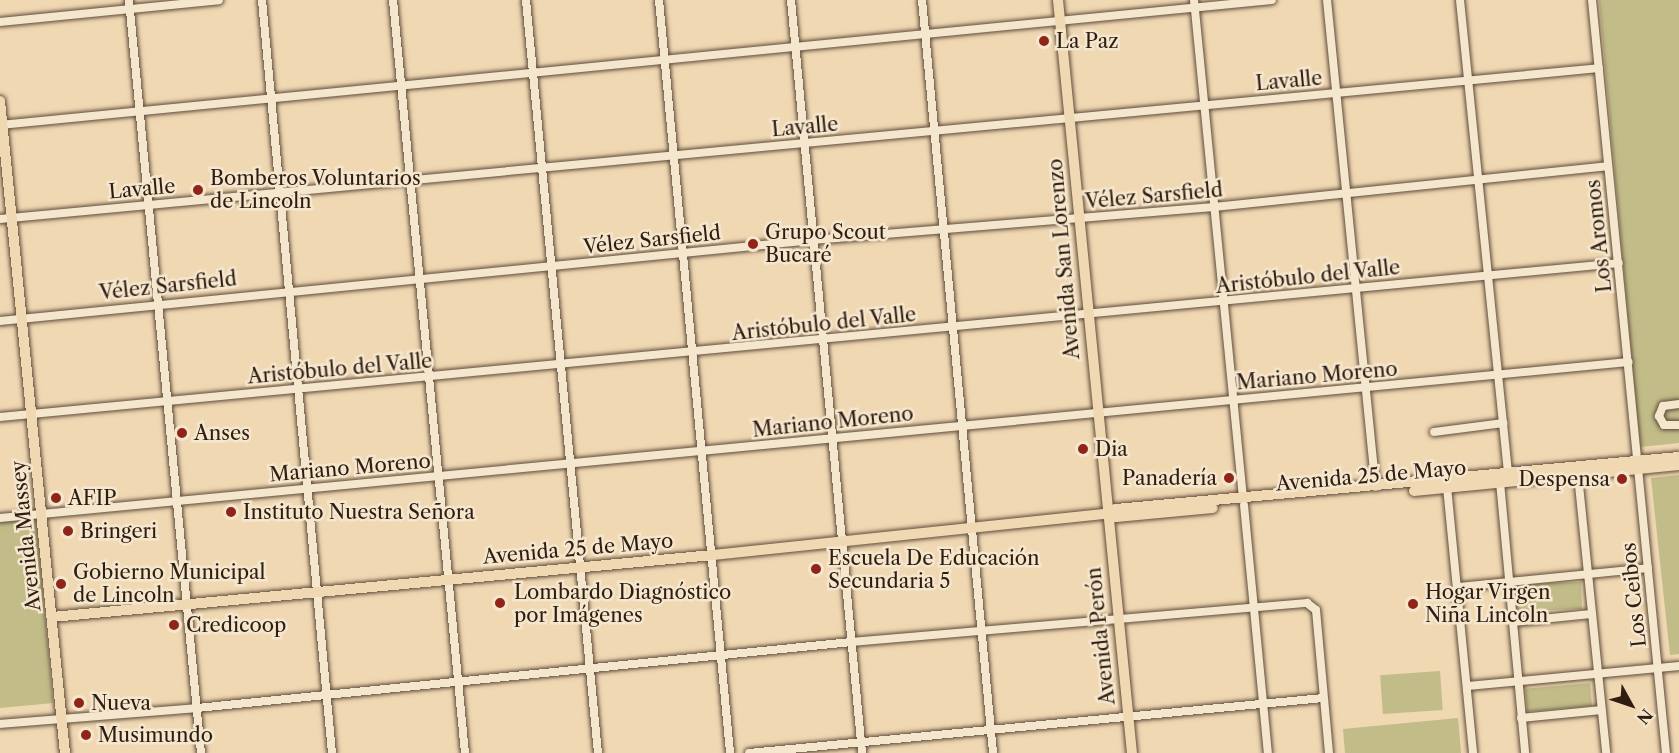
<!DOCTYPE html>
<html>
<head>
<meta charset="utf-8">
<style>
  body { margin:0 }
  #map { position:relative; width:1679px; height:753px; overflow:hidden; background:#f0d8b3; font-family:"Libre Caslon Text",serif }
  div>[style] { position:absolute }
  .green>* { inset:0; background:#c1bc88; transform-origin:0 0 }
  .roads { filter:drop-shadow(0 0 2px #5f4c3a) drop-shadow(0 0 2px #5f4c3a) }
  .minor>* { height:8px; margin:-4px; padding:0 4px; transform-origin:4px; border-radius:4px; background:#f5e6ce }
  .major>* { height:10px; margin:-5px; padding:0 5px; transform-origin:5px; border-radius:5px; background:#f0d8b3 }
  .dots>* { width:16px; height:16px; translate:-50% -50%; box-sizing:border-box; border:3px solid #f5e6ce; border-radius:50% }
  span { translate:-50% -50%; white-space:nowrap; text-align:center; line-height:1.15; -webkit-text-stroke:5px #f5e6ce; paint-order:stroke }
  .poi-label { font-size:20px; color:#2f1d11 }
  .left { translate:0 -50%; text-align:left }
  .right { translate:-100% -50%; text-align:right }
  .street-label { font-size:20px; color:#2f1d11 }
  .north { position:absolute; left:1601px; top:675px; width:60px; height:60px; -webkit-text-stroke:4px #f5e6ce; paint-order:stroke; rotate:130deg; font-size:16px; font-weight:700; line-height:24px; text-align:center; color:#2f1d11 }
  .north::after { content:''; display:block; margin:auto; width:21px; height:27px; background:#2f1d11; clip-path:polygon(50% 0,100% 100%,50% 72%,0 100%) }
</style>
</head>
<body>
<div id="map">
  <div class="green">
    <i style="clip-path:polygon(1599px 0,1679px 0,1679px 443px,1640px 447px)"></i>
    <i style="clip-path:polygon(1679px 475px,1679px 654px,1670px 655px,1651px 478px)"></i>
    <i style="clip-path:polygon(36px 518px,53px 703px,0 708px,0 521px)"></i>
    <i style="left:1581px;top:582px;width:27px;height:66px;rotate:88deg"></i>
    <i style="left:1440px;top:671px;width:39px;height:60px;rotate:86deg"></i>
    <i style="left:1590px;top:683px;width:23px;height:65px;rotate:85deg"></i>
    <i style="clip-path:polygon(1458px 718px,1461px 753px,1345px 753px,1343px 729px)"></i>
  </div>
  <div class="roads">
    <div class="minor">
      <i style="left:129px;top:0;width:756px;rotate:84.54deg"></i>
      <i style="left:262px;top:0;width:756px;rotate:84.69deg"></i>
      <i style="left:393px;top:0;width:756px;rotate:84.54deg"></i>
      <i style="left:526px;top:0;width:756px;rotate:84.54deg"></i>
      <i style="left:659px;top:0;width:756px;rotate:84.61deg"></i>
      <i style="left:791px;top:0;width:756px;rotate:84.61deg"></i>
      <i style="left:922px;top:0;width:756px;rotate:84.61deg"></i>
      <i style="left:1194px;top:0;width:500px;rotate:84.38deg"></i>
      <i style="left:1327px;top:0;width:489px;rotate:84.3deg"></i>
      <i style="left:1460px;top:0;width:475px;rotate:84.2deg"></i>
      <i style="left:1592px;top:0;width:757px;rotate:84.39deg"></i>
      <i style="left:0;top:22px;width:220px;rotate:-5.7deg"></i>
      <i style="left:0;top:125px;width:1278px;rotate:-5.61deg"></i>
      <i style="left:0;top:219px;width:1606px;rotate:-5.39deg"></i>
      <i style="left:0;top:321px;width:817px;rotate:-5.69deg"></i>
      <i style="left:813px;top:240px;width:401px;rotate:-4.7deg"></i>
      <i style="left:1213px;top:207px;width:397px;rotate:-5.9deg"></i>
      <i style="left:1679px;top:404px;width:16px;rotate:173deg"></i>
      <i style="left:1663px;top:406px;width:11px;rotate:112deg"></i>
      <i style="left:1659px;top:416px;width:10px;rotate:61deg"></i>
      <i style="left:1664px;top:425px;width:15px"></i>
      <i style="left:0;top:417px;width:1626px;rotate:-5.43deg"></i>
      <i style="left:1434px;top:432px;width:70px;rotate:-7.4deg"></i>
      <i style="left:1578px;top:475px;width:279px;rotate:84.2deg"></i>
      <i style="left:1500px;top:482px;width:272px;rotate:84.7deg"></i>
      <i style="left:1447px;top:487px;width:267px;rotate:84.4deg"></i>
      <i style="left:1244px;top:505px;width:249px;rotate:84.5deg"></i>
      <i style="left:0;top:518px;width:1636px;rotate:-5.47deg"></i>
      <i style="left:1459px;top:587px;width:190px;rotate:-5.7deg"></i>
      <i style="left:1513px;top:622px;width:78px;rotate:-5.9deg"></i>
      <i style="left:1468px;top:686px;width:212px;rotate:-5.4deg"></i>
      <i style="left:1521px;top:718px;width:81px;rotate:-5.6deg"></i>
      <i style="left:0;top:724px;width:198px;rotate:-4.6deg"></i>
      <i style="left:197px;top:708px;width:657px;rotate:-5.76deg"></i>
      <i style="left:851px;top:642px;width:458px;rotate:-4.9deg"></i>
      <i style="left:1307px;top:603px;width:11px;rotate:38deg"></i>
      <i style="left:1316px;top:610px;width:144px;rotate:84.8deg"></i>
      <i style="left:749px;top:753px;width:577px;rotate:-5.47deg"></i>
    </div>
    <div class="major">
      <i style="left:1058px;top:0;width:757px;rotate:84.39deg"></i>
      <i style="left:0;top:101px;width:655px;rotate:84.31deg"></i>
      <i style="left:1414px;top:491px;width:266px;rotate:-5.6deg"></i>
      <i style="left:1106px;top:514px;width:10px;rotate:17deg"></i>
      <i style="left:1116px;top:517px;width:97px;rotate:-5.3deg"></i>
      <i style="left:52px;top:617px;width:664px;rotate:-5.36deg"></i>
      <i style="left:713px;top:555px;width:395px;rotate:-6deg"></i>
      <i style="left:1106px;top:514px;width:11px;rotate:-27deg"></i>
      <i style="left:1116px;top:509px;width:565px;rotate:-5.28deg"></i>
    </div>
  </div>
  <div class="dots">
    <i style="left:1044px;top:41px;background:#8f2418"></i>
    <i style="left:198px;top:190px;background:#8f2418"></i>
    <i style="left:753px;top:244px;background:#8f2418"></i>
    <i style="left:182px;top:433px;background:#8f2418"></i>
    <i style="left:1083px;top:449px;background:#8f2418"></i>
    <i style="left:1229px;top:478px;background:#8f2418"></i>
    <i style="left:1622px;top:479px;background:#8f2418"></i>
    <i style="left:56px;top:498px;background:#8f2418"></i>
    <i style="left:231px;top:512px;background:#8f2418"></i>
    <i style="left:68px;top:531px;background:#8f2418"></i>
    <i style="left:816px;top:569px;background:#8f2418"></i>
    <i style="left:61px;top:584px;background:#8f2418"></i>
    <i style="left:500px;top:603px;background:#8f2418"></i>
    <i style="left:1413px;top:604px;background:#8f2418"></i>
    <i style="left:174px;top:625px;background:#8f2418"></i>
    <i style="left:79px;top:703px;background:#8f2418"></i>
    <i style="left:86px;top:735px;background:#8f2418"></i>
  </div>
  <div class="poi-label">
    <span class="left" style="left:1056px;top:41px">La Paz</span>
    <span class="left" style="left:210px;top:190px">Bomberos Voluntarios<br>de Lincoln</span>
    <span class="left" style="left:765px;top:244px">Grupo Scout<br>Bucaré</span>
    <span class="left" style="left:194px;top:433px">Anses</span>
    <span class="left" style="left:1095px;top:449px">Dia</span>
    <span class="right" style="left:1217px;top:478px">Panadería</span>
    <span class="right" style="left:1610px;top:479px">Despensa</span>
    <span class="left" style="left:68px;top:498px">AFIP</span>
    <span class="left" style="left:243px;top:512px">Instituto Nuestra Señora</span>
    <span class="left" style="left:80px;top:531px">Bringeri</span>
    <span class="left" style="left:828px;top:570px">Escuela De Educación<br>Secundaria 5</span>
    <span class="left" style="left:73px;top:584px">Gobierno Municipal<br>de Lincoln</span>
    <span class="left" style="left:514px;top:604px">Lombardo Diagnóstico<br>por Imágenes</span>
    <span class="left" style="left:1425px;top:604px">Hogar Virgen<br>Niña Lincoln</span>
    <span class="left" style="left:186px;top:625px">Credicoop</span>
    <span class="left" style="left:91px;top:703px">Nueva</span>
    <span class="left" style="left:98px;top:735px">Musimundo</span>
  </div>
  <div class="street-label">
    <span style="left:1289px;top:81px;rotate:-5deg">Lavalle</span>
    <span style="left:805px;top:127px;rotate:-5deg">Lavalle</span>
    <span style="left:142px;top:189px;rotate:-5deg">Lavalle</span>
    <span style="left:1154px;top:196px;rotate:-5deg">Vélez Sarsfield</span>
    <span style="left:1599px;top:236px;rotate:-96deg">Los Aromos</span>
    <span style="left:652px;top:240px;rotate:-6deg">Vélez Sarsfield</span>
    <span style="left:1064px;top:259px;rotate:-95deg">Avenida San Lorenzo</span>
    <span style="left:1308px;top:277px;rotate:-6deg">Aristóbulo del Valle</span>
    <span style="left:168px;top:286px;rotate:-6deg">Vélez Sarsfield</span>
    <span style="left:824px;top:324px;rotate:-6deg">Aristóbulo del Valle</span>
    <span style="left:340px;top:369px;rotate:-5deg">Aristóbulo del Valle</span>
    <span style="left:1317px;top:376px;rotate:-5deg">Mariano Moreno</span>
    <span style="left:833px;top:422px;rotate:-6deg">Mariano Moreno</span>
    <span style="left:350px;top:468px;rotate:-5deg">Mariano Moreno</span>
    <span style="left:1371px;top:476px;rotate:-5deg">Avenida 25 de Mayo</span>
    <span style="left:26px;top:536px;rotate:-96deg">Avenida Massey</span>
    <span style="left:578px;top:549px;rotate:-5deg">Avenida 25 de Mayo</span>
    <span style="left:1634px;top:595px;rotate:-96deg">Los Ceibos</span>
    <span style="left:1101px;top:636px;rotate:-96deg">Avenida Perón</span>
  </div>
  <div class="north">N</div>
</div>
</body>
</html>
